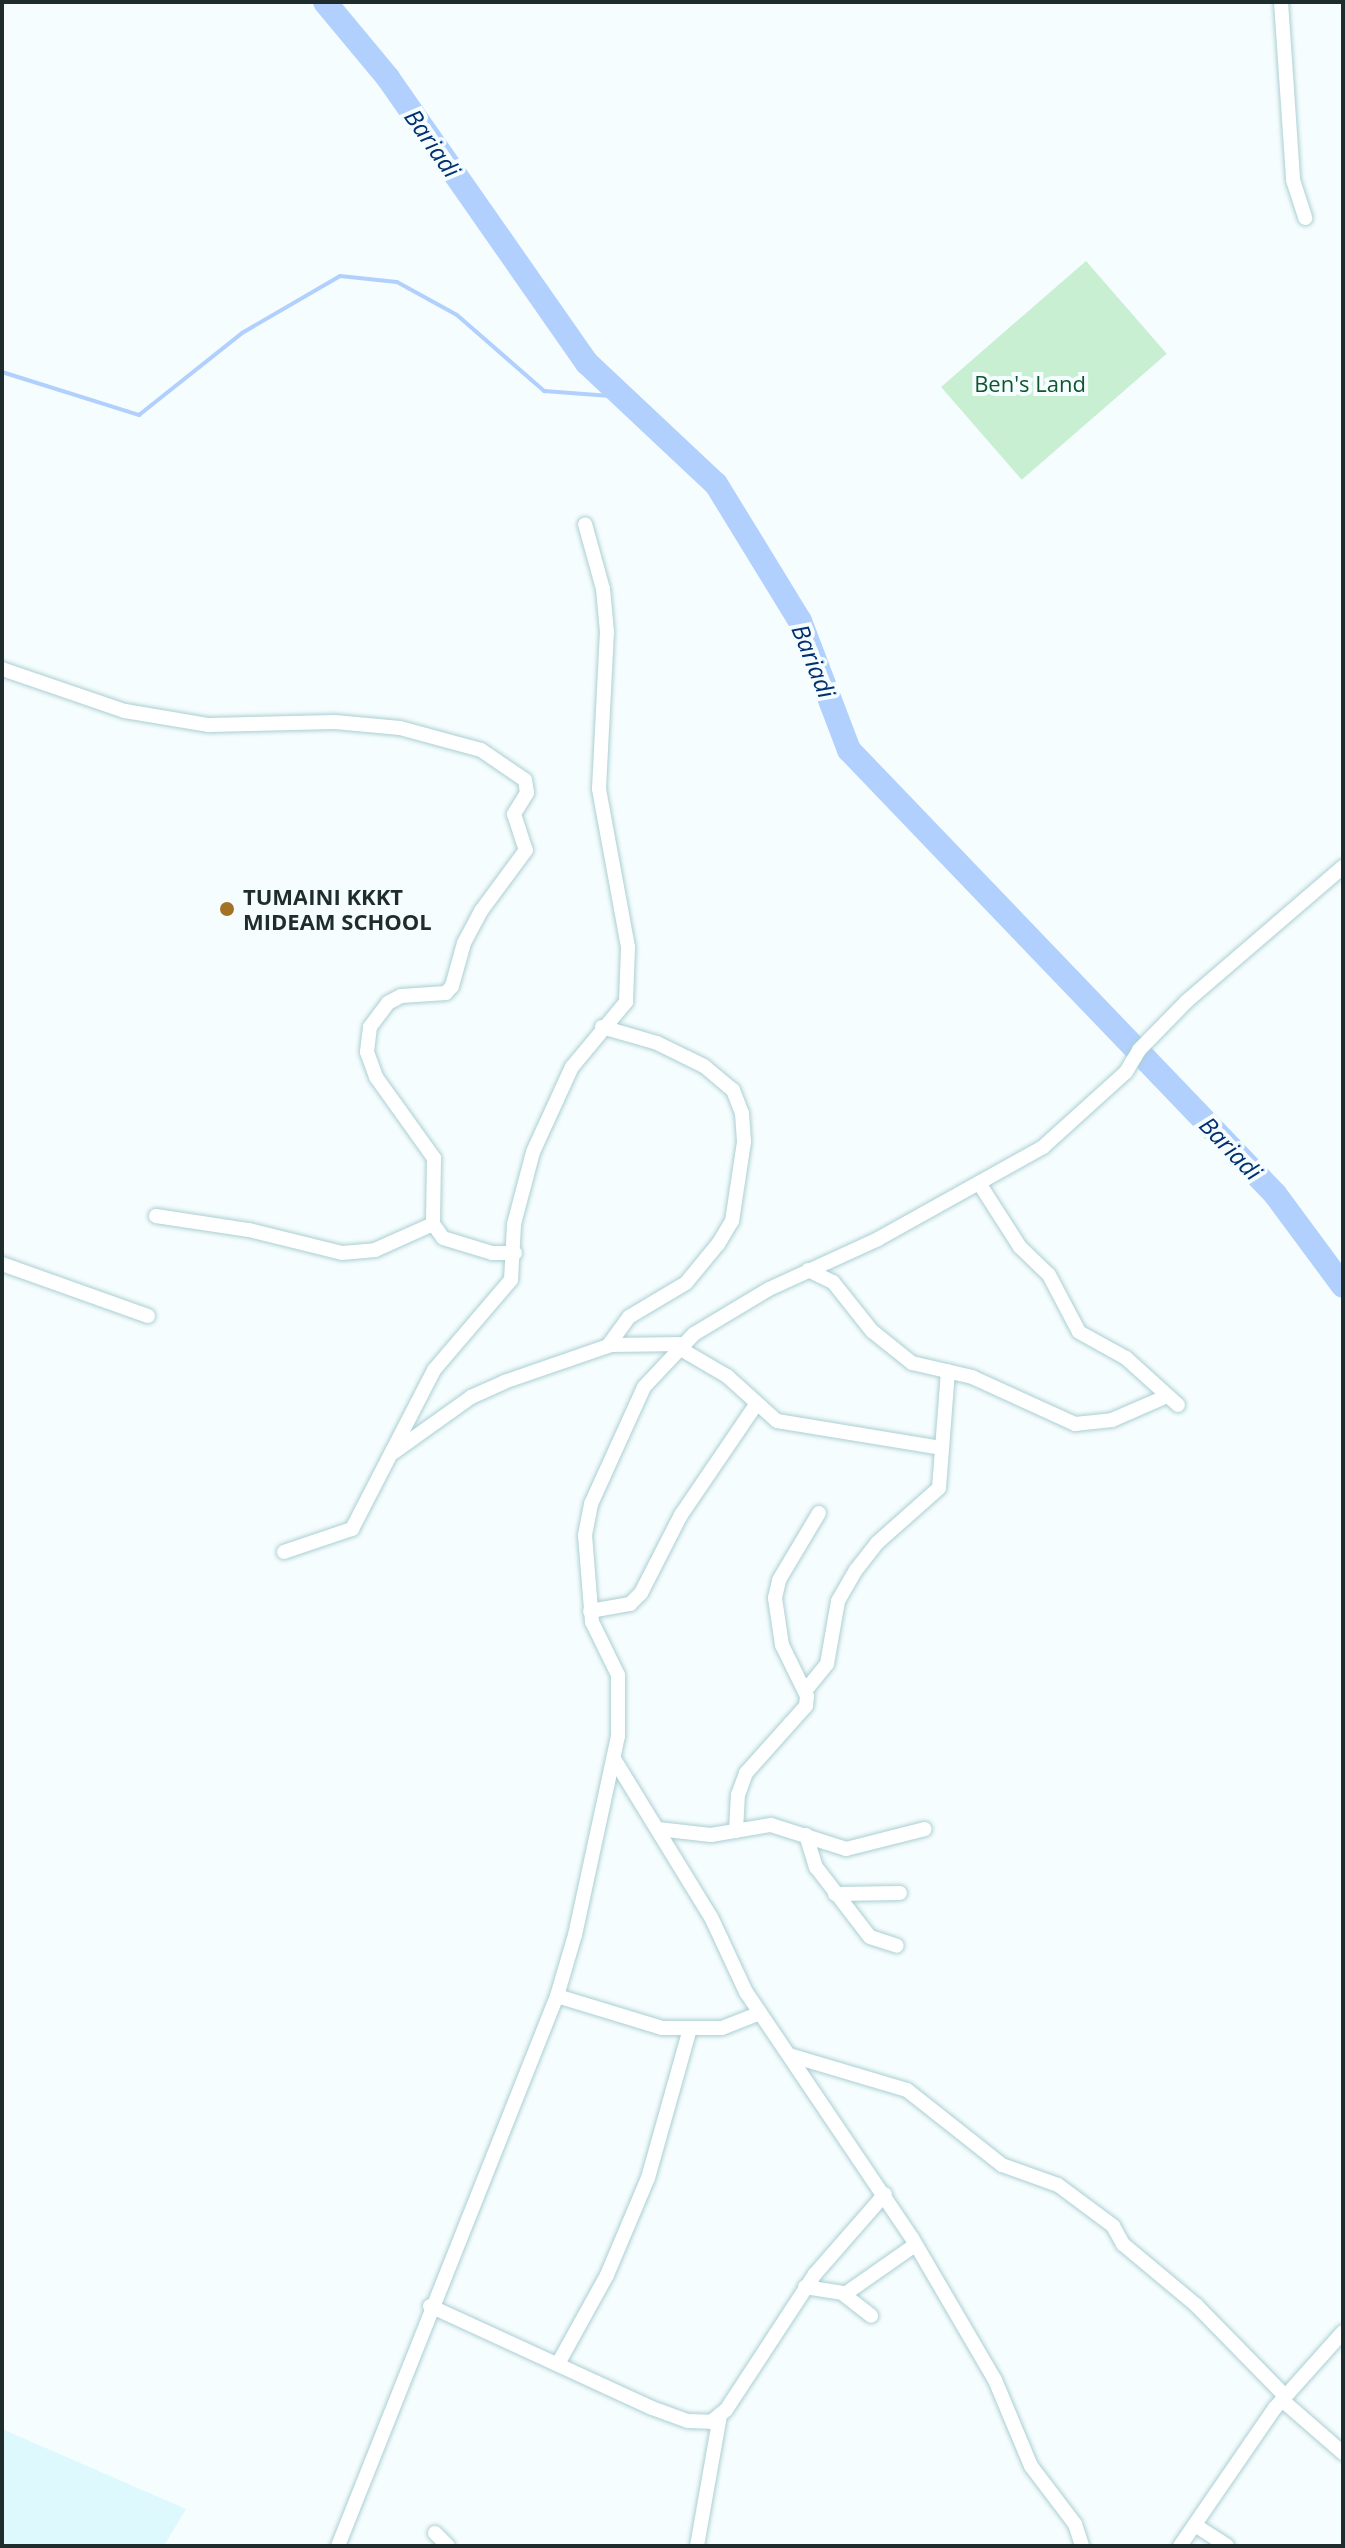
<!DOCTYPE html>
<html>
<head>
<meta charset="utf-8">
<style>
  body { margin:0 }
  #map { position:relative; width:1345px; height:2548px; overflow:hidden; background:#f6fdfe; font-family:"Open Sans",sans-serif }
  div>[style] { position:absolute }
  .built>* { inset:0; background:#ddf9fd }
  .green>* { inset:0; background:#c8efd2; transform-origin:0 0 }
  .stream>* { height:4px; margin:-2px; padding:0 2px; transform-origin:2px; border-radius:2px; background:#b1d0fd }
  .river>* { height:24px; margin:-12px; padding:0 12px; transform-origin:12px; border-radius:12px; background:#b1d0fd }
  .roads { filter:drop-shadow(0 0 2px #aacfd3) drop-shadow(0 0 2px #aacfd3) }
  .street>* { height:14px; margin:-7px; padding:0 7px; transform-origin:7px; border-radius:7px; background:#fff }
  .dots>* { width:22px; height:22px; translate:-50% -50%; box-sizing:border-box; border:4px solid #f6fdfe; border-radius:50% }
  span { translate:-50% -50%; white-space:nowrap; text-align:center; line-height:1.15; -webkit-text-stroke:8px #f6fdfe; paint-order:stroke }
  .park-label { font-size:22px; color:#0e562d }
  .poi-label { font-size:22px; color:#1e2c2e; font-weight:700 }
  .left { translate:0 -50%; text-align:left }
  .water-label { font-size:24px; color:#003170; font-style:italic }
  .frame { position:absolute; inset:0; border:4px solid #1e2c2e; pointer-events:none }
</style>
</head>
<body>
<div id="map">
  <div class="built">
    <i style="clip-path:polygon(2px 2429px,186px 2509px,164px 2546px,2px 2546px)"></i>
  </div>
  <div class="green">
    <i style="left:1086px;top:261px;width:123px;height:192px;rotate:49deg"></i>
  </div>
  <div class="stream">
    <i style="left:2px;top:372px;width:144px;rotate:17.4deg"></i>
    <i style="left:139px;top:415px;width:132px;rotate:-38.5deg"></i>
    <i style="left:242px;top:333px;width:113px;rotate:-30.2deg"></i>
    <i style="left:340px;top:276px;width:57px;rotate:6deg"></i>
    <i style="left:397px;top:282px;width:68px;rotate:28.8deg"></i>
    <i style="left:457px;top:315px;width:116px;rotate:41.1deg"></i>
    <i style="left:544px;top:391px;width:80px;rotate:4.3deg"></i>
  </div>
  <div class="river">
    <i style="left:325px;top:2px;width:99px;rotate:50.3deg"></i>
    <i style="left:388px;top:78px;width:348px;rotate:55.1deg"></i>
    <i style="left:587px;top:363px;width:177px;rotate:43.2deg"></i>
    <i style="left:716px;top:484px;width:161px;rotate:58.5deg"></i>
    <i style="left:800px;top:621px;width:138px;rotate:69.2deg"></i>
    <i style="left:849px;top:750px;width:615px;rotate:46.19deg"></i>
    <i style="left:1275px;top:1194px;width:114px;rotate:53.5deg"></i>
  </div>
  <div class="roads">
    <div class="street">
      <i style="left:1281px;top:2px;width:178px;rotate:86.1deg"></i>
      <i style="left:1293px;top:180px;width:40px;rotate:72deg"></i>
      <i style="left:2px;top:669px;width:130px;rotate:18.9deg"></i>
      <i style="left:125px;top:711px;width:85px;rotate:9.5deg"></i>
      <i style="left:209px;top:725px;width:126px;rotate:-1.4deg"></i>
      <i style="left:335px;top:722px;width:65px;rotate:5.3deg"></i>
      <i style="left:400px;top:728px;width:84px;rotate:15.2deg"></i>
      <i style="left:481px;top:750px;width:53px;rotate:34.3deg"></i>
      <i style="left:525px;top:780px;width:13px;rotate:81deg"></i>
      <i style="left:527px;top:793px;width:25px;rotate:122deg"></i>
      <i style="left:514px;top:814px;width:38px;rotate:72deg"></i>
      <i style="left:526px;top:850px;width:76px;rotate:126.4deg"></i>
      <i style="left:481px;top:911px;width:36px;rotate:118deg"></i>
      <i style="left:464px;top:943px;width:45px;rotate:105.6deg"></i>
      <i style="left:452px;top:986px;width:9px;rotate:131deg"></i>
      <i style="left:446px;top:993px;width:45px;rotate:176.2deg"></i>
      <i style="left:401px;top:996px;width:15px;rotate:152deg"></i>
      <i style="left:388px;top:1003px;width:30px;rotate:127deg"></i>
      <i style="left:370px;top:1027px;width:25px;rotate:97deg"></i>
      <i style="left:367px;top:1052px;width:27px;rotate:70deg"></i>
      <i style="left:376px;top:1077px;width:100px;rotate:54.4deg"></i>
      <i style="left:434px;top:1158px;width:66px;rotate:90.9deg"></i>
      <i style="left:433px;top:1224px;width:17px;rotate:54deg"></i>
      <i style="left:443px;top:1238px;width:51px;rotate:17deg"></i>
      <i style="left:492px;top:1253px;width:23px"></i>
      <i style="left:602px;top:1027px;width:57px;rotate:16.2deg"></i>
      <i style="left:657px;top:1043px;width:52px;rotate:26.1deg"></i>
      <i style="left:704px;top:1066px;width:38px;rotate:40deg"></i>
      <i style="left:733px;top:1090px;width:25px;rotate:69deg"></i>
      <i style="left:742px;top:1113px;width:29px;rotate:86deg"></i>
      <i style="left:744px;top:1142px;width:80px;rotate:98.6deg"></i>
      <i style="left:732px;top:1221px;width:27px;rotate:121deg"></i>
      <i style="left:718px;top:1244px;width:50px;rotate:129.4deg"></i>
      <i style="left:686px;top:1283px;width:66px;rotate:149.2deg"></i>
      <i style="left:629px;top:1317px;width:36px;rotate:126deg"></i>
      <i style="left:979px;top:1183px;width:76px;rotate:57.4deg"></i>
      <i style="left:1020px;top:1247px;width:40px;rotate:44deg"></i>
      <i style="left:1049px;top:1275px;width:64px;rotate:62.2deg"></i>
      <i style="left:1079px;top:1332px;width:54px;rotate:29deg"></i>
      <i style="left:1126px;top:1358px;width:70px;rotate:42.1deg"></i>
      <i style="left:156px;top:1216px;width:94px;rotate:8.6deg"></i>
      <i style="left:249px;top:1230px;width:96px;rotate:13.9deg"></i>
      <i style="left:342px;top:1253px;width:33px;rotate:-5deg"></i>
      <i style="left:375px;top:1250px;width:64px;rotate:-24.1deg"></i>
      <i style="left:2px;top:1264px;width:155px;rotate:19.6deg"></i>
      <i style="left:808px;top:1270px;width:28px;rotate:26deg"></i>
      <i style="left:833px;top:1282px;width:63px;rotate:51.5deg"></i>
      <i style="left:872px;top:1331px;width:51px;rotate:38.7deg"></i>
      <i style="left:912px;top:1363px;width:62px;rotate:13.1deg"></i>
      <i style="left:972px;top:1377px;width:113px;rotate:24.5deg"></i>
      <i style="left:1075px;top:1424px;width:37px;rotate:-6deg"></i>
      <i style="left:1112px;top:1420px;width:58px;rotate:-23.5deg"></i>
      <i style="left:679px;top:1348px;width:56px;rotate:30.3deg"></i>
      <i style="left:727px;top:1376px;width:67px;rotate:42deg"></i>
      <i style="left:777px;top:1421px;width:166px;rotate:9.3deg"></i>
      <i style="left:394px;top:1452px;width:95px;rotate:-35.5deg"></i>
      <i style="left:471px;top:1397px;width:36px;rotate:-24deg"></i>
      <i style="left:504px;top:1382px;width:113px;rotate:-19.1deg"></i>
      <i style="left:611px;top:1345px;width:72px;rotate:-0.8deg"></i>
      <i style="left:284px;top:1552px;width:72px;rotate:-18.7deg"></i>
      <i style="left:352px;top:1529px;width:179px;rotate:-62.7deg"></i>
      <i style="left:434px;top:1370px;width:118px;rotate:-49.5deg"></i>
      <i style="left:511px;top:1280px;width:56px;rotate:-86.9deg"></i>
      <i style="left:514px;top:1224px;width:74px;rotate:-75.2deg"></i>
      <i style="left:533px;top:1152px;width:94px;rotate:-65.4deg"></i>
      <i style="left:572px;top:1067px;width:85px;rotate:-50.3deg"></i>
      <i style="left:626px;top:1002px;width:55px;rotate:-87.9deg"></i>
      <i style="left:628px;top:947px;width:161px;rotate:-100.4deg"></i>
      <i style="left:599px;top:789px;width:157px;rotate:-87.1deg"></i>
      <i style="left:607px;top:632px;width:43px;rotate:-95.3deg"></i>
      <i style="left:603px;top:589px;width:67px;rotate:-105.5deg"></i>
      <i style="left:590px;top:1611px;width:41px;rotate:-9.9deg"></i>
      <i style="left:630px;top:1604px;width:16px;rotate:-45deg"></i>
      <i style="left:641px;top:1593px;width:88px;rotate:-62.9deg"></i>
      <i style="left:681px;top:1515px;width:132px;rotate:-55.8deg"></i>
      <i style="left:805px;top:1691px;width:35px;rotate:-51deg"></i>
      <i style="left:827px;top:1664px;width:64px;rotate:-80.1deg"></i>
      <i style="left:838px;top:1601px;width:36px;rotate:-60deg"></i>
      <i style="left:856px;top:1570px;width:34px;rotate:-52deg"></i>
      <i style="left:877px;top:1543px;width:83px;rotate:-41.6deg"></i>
      <i style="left:939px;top:1488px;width:117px;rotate:-85.6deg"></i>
      <i style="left:614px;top:1759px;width:185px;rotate:58.5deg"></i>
      <i style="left:711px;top:1917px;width:83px;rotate:65deg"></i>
      <i style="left:746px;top:1992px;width:297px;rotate:56deg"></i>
      <i style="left:912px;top:2238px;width:164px;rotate:59.7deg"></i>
      <i style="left:995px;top:2380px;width:93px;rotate:67.3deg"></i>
      <i style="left:1031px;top:2466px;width:73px;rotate:52.8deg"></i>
      <i style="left:1075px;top:2524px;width:23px;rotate:72deg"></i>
      <i style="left:658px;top:1829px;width:53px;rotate:6.5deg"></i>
      <i style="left:711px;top:1835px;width:61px;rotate:-9.5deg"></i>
      <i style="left:771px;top:1825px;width:79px;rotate:17.7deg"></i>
      <i style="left:846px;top:1849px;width:81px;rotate:-14.2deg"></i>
      <i style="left:736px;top:1831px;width:36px;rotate:-87deg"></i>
      <i style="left:738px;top:1795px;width:23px;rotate:-70deg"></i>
      <i style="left:746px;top:1773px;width:90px;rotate:-48.2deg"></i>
      <i style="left:806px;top:1706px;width:10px;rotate:-84deg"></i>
      <i style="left:807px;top:1696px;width:57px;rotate:-116.1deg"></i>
      <i style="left:782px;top:1645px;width:48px;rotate:-98.5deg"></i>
      <i style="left:775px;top:1598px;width:18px;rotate:-77deg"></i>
      <i style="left:779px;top:1580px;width:78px;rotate:-59.2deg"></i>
      <i style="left:806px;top:1835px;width:34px;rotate:73deg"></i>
      <i style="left:816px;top:1867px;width:88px;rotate:52.4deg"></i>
      <i style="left:870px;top:1937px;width:28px;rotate:18deg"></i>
      <i style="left:835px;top:1894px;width:65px;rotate:-0.9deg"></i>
      <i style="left:557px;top:1996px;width:110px;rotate:16.9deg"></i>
      <i style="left:662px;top:2028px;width:60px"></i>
      <i style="left:722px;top:2028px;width:41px;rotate:-21.5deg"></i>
      <i style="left:789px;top:2055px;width:123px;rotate:16.5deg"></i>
      <i style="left:907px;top:2090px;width:121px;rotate:38.3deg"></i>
      <i style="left:1002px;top:2165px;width:59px;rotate:19.7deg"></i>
      <i style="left:1058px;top:2185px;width:69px;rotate:36.7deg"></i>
      <i style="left:1113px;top:2226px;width:21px;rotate:61deg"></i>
      <i style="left:1123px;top:2244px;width:95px;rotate:39.9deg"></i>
      <i style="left:1196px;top:2305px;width:127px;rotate:45.6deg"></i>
      <i style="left:805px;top:2287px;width:37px;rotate:9deg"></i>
      <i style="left:842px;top:2293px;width:37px;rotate:38deg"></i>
      <i style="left:845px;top:2294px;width:85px;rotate:-35deg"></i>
      <i style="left:430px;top:2306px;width:244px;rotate:24.7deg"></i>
      <i style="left:652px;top:2408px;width:38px;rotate:20deg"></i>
      <i style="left:688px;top:2421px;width:23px;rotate:2deg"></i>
      <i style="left:711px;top:2422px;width:19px;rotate:-39deg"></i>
      <i style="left:726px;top:2410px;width:163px;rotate:-56.8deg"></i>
      <i style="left:815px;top:2274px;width:106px;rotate:-48.8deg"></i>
      <i style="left:559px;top:2362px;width:99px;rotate:-61.1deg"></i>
      <i style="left:607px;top:2275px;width:105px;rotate:-67.1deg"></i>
      <i style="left:648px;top:2178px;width:155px;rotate:-74.3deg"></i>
      <i style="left:1282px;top:2400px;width:81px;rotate:41deg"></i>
      <i style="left:1195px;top:2525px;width:38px;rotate:33deg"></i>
      <i style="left:435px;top:2533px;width:18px;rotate:45deg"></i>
      <i style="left:338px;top:2546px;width:592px;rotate:-68.29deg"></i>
      <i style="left:557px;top:1996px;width:64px;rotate:-73.6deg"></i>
      <i style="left:575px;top:1935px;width:204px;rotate:-77.8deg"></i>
      <i style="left:618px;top:1736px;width:61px;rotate:-90deg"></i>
      <i style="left:618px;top:1675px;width:59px;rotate:-116.1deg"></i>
      <i style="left:592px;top:1622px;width:87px;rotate:-94.6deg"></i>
      <i style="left:585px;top:1535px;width:32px;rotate:-79deg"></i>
      <i style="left:591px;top:1504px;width:128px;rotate:-65.6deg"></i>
      <i style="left:644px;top:1387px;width:73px;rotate:-46.7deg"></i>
      <i style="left:694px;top:1334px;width:87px;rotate:-31deg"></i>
      <i style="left:769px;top:1289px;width:120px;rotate:-24.6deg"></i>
      <i style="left:878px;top:1239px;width:189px;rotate:-29.1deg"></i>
      <i style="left:1043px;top:1147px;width:112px;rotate:-42.1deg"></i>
      <i style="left:1126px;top:1072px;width:26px;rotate:-59deg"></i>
      <i style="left:1139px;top:1050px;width:69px;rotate:-45.6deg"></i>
      <i style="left:1187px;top:1001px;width:206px;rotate:-40.7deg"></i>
      <i style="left:697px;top:2546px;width:133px;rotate:-80deg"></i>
      <i style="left:1180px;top:2546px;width:168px;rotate:-55.5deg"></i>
      <i style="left:1275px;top:2408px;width:102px;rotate:-48.2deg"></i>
    </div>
  </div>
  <div class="dots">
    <i style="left:227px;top:909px;background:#a27227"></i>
  </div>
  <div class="park-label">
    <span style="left:1030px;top:384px">Ben's Land</span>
  </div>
  <div class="poi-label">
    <span class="left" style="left:243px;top:909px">TUMAINI KKKT<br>MIDEAM SCHOOL</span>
  </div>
  <div class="water-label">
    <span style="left:433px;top:143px;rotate:55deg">Bariadi</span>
    <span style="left:814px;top:661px;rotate:68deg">Bariadi</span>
    <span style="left:1231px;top:1148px;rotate:46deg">Bariadi</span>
  </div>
  <div class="frame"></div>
</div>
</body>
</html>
